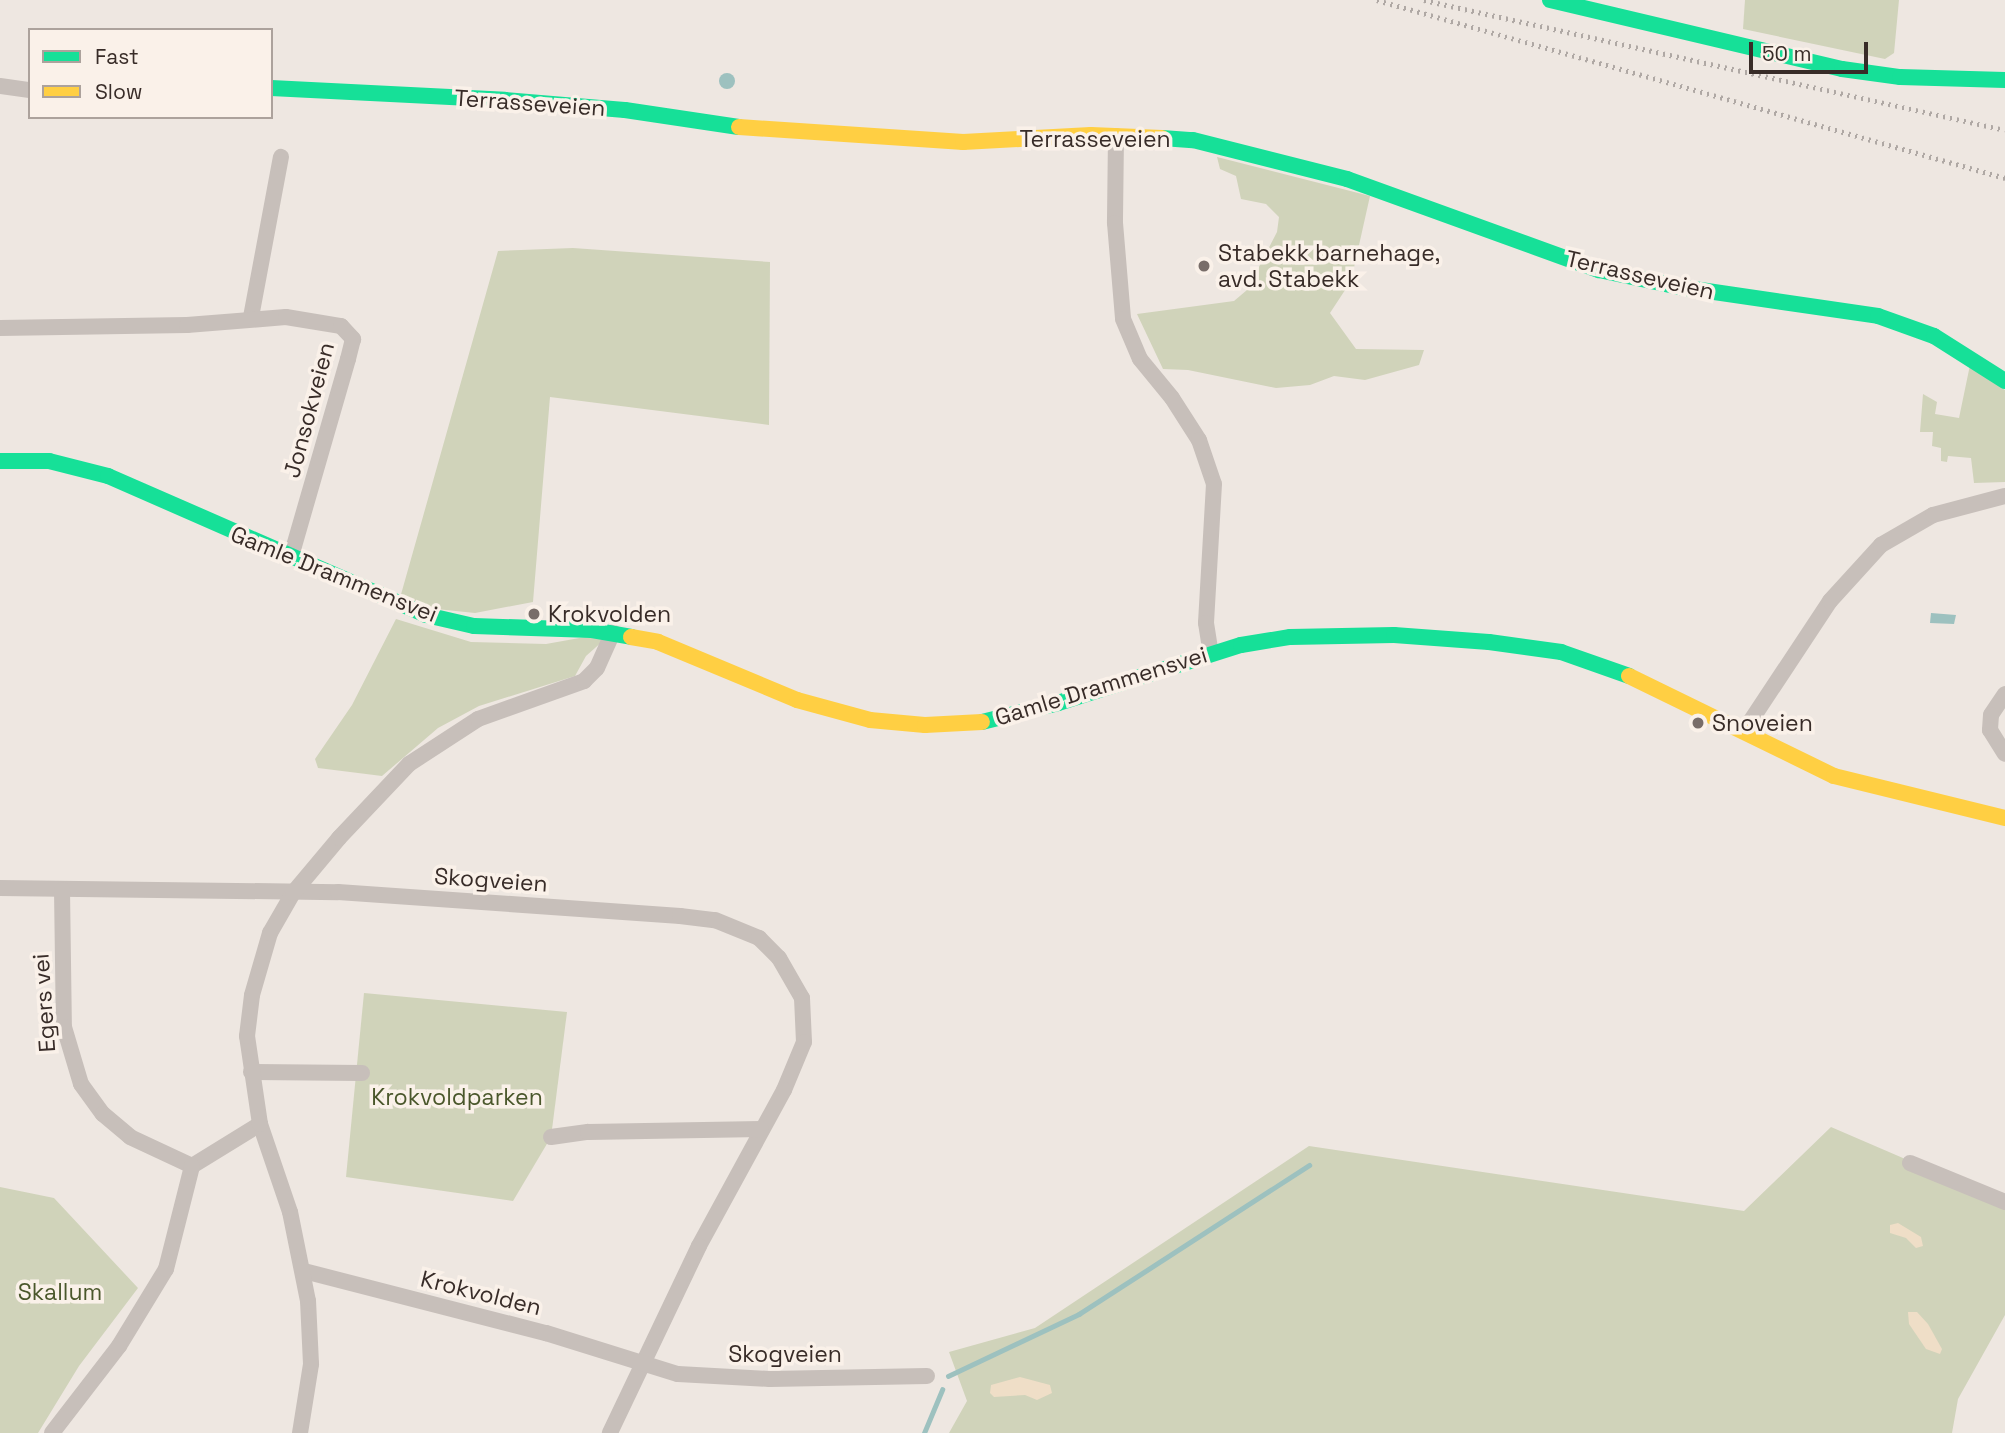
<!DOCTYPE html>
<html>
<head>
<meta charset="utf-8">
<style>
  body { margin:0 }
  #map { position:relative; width:2005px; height:1433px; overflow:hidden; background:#eee7e1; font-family:"Space Grotesk",sans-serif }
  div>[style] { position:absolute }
  .green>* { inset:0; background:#d0d3ba }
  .sand>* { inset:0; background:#efdec7 }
  .water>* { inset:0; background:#9dc1bf }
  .round { border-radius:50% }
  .stream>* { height:4.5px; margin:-2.25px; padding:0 2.25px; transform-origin:2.25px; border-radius:2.25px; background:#9dc1bf }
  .street>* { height:16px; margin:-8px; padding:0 8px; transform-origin:8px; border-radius:8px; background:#c7bfba }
  .fast>* { height:16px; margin:-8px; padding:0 8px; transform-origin:8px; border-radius:8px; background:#16e098 }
  .slow>* { height:16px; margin:-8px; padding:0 8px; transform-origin:8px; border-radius:8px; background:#ffcf43 }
  .rail>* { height:4.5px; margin-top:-2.25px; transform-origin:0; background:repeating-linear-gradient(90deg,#afa8a4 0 2px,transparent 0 7px) }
  .dots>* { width:19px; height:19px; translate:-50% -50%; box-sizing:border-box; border:4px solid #faf1e9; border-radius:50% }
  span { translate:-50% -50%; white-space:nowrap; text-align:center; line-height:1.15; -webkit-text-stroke:7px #faf1e9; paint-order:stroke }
  .street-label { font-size:23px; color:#382c28 }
  .poi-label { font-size:23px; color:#382c28 }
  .left { translate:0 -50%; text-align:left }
  .park-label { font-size:23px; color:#4a572b }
  .legend { position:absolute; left:28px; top:28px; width:245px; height:91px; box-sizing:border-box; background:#faf1e9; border:2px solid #aca29c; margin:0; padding:9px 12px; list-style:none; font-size:21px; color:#382c28 }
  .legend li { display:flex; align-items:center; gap:14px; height:35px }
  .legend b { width:35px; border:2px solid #aca29c }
  .scale { position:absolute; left:1749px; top:42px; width:119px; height:32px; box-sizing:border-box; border:4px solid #382c28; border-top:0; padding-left:9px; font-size:21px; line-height:24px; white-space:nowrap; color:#382c28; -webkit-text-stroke:5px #faf1e9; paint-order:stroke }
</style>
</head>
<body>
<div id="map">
  <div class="green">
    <i style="clip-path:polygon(1745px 0,1899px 0,1894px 53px,1885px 59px,1743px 29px)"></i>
    <i style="clip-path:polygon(1217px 157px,1370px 196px,1351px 281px,1330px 313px,1356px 349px,1424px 350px,1419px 365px,1365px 380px,1334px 376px,1310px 385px,1276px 388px,1188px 370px,1163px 369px,1137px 314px,1234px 301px,1247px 290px,1277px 232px,1279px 217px,1266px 204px,1241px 199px,1236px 176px,1220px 169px)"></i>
    <i style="clip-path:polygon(573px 248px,770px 262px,769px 425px,550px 397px,533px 602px,475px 613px,398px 605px,498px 251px)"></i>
    <i style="clip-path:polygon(1970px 365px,2005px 390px,2005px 482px,1974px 483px,1971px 458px,1948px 456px,1947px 462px,1941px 461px,1941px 448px,1932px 446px,1933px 432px,1920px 432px,1923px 394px,1937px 402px,1935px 414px,1959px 418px)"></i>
    <i style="clip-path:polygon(396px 619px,471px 642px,546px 644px,613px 632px,586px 656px,575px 676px,479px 706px,438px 728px,382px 776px,318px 768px,315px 759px,352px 705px)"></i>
    <i style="clip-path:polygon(364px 993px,567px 1012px,551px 1137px,513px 1201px,346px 1177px)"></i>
    <i style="clip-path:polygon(1831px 1127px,2005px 1202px,2005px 1315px,1958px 1399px,1952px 1433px,949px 1433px,967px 1401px,949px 1352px,1035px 1328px,1309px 1146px,1744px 1211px)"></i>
    <i style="clip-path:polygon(0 1187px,54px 1198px,138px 1288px,79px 1366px,38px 1433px,0 1433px)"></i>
  </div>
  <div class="sand">
    <i style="clip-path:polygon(1898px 1223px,1921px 1237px,1923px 1246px,1916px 1248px,1906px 1238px,1890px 1233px,1890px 1225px)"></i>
    <i style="clip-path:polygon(1908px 1312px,1917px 1312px,1928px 1324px,1942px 1349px,1940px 1354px,1926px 1349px,1909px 1324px)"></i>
    <i style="clip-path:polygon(1020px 1377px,1050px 1385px,1052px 1393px,1037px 1400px,1025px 1395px,994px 1397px,990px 1393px,991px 1385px)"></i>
  </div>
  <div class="water">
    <i class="round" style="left:719px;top:73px;width:16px;height:16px"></i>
    <i style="clip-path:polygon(1931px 613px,1956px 615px,1954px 624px,1930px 623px)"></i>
  </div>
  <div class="stream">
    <i style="left:948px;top:1376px;width:145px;rotate:-25.3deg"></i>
    <i style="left:1079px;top:1314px;width:274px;rotate:-32.9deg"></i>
    <i style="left:924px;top:1433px;width:47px;rotate:-67.3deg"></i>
  </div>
  <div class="street">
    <i style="left:0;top:86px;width:30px;rotate:8deg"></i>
    <i style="left:1116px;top:136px;width:87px;rotate:90.7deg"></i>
    <i style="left:1115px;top:223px;width:96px;rotate:85.2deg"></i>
    <i style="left:1123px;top:319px;width:43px;rotate:67deg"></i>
    <i style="left:1140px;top:359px;width:50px;rotate:50.6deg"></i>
    <i style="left:1172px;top:398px;width:50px;rotate:57.3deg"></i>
    <i style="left:1199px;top:440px;width:46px;rotate:71.2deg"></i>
    <i style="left:1214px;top:484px;width:139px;rotate:93.3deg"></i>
    <i style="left:1206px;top:623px;width:30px;rotate:81deg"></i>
    <i style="left:251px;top:317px;width:163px;rotate:-79.4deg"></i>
    <i style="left:0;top:328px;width:187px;rotate:-0.9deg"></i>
    <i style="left:187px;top:325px;width:99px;rotate:-4.6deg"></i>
    <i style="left:286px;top:317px;width:56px;rotate:9.3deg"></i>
    <i style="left:341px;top:326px;width:18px;rotate:47deg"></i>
    <i style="left:353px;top:339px;width:21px;rotate:104deg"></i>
    <i style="left:348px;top:359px;width:206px;rotate:106.1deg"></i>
    <i style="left:2005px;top:694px;width:25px;rotate:124deg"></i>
    <i style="left:1991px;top:715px;width:15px;rotate:94deg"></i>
    <i style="left:1990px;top:730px;width:28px;rotate:58deg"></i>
    <i style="left:1744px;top:731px;width:156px;rotate:-56.5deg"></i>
    <i style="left:1830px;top:601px;width:76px;rotate:-47.7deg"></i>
    <i style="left:1881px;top:545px;width:60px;rotate:-30deg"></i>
    <i style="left:1933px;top:515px;width:74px;rotate:-14.8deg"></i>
    <i style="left:0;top:888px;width:338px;rotate:0.7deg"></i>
    <i style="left:338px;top:892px;width:343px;rotate:4deg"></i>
    <i style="left:680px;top:916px;width:35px;rotate:7deg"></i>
    <i style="left:715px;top:920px;width:48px;rotate:22.2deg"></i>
    <i style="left:759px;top:938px;width:28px;rotate:45deg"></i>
    <i style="left:779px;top:958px;width:46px;rotate:60.1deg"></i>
    <i style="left:802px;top:998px;width:44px;rotate:87.4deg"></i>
    <i style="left:804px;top:1042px;width:52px;rotate:112.6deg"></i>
    <i style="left:784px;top:1090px;width:178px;rotate:118.6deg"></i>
    <i style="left:699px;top:1246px;width:207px;rotate:115.5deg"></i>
    <i style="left:62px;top:890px;width:137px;rotate:89.2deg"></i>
    <i style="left:64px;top:1027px;width:59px;rotate:73.4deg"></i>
    <i style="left:81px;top:1084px;width:37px;rotate:54deg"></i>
    <i style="left:103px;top:1114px;width:35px;rotate:40deg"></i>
    <i style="left:130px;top:1137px;width:68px;rotate:25.1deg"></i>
    <i style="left:251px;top:1072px;width:111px;rotate:0.5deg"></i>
    <i style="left:551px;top:1137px;width:37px;rotate:-8deg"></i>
    <i style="left:588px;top:1132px;width:173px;rotate:-1deg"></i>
    <i style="left:1910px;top:1163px;width:103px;rotate:22.3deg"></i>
    <i style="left:192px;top:1166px;width:80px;rotate:-31.7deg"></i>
    <i style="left:304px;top:1271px;width:250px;rotate:14.4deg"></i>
    <i style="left:546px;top:1333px;width:138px;rotate:17.3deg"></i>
    <i style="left:678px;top:1374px;width:92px;rotate:3.1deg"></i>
    <i style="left:770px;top:1379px;width:157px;rotate:-1.1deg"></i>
    <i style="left:52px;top:1433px;width:110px;rotate:-52.4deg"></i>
    <i style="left:119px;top:1346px;width:90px;rotate:-58.6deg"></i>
    <i style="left:166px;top:1269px;width:106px;rotate:-75.8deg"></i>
    <i style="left:300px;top:1433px;width:70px;rotate:-80.9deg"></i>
    <i style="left:311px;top:1364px;width:63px;rotate:-92.7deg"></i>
    <i style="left:308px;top:1301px;width:91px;rotate:-101.4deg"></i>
    <i style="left:290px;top:1212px;width:93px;rotate:-108.8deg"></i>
    <i style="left:260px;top:1124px;width:89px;rotate:-98.4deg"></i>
    <i style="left:247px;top:1036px;width:41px;rotate:-83deg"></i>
    <i style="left:252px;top:995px;width:65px;rotate:-73.8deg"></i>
    <i style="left:270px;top:933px;width:46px;rotate:-60.1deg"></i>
    <i style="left:293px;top:893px;width:72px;rotate:-50.1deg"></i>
    <i style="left:339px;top:838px;width:102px;rotate:-46.6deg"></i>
    <i style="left:409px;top:764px;width:82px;rotate:-33.1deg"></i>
    <i style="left:478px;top:719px;width:113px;rotate:-19.7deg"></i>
    <i style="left:584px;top:681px;width:18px;rotate:-45deg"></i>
    <i style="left:597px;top:668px;width:39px;rotate:-66deg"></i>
  </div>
  <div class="fast">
    <i style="left:1550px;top:0;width:300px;rotate:13.3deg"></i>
    <i style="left:1842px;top:69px;width:59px;rotate:7.9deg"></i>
    <i style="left:1900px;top:77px;width:105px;rotate:1.6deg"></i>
    <i style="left:271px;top:88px;width:234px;rotate:2.9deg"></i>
    <i style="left:505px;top:100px;width:120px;rotate:4.8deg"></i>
    <i style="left:625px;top:110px;width:115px;rotate:8.5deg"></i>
    <i style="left:1162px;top:138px;width:31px;rotate:4deg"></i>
    <i style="left:1193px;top:140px;width:159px;rotate:14.2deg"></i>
    <i style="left:1347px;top:179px;width:268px;rotate:19.9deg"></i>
    <i style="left:1599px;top:270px;width:83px;rotate:11.9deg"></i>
    <i style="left:1680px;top:287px;width:200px;rotate:8.3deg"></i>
    <i style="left:1878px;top:316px;width:59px;rotate:19.7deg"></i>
    <i style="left:1934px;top:336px;width:84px;rotate:32.4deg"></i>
    <i style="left:0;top:461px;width:49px"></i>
    <i style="left:49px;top:461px;width:61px;rotate:14.3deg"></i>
    <i style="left:108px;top:476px;width:347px;rotate:23.6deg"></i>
    <i style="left:426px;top:615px;width:49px;rotate:12.9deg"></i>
    <i style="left:474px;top:626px;width:118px;rotate:1.9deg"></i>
    <i style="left:592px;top:630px;width:40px;rotate:10deg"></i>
    <i style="left:982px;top:722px;width:78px;rotate:-14deg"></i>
    <i style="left:1058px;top:703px;width:192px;rotate:-17.6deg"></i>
    <i style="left:1241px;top:645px;width:50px;rotate:-9.3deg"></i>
    <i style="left:1290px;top:637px;width:104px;rotate:-1.1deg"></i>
    <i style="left:1394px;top:635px;width:95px;rotate:4.2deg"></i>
    <i style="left:1489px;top:642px;width:73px;rotate:7.9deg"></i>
    <i style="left:1561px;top:652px;width:72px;rotate:19.4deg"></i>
  </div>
  <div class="slow">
    <i style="left:739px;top:127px;width:225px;rotate:3.8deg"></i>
    <i style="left:963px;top:142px;width:128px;rotate:-3.1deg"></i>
    <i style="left:1091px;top:135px;width:71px;rotate:2.4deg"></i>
    <i style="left:631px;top:637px;width:27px;rotate:10deg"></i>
    <i style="left:658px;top:642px;width:151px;rotate:22.6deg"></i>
    <i style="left:797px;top:700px;width:76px;rotate:15.3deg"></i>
    <i style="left:870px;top:720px;width:55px;rotate:5.2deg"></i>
    <i style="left:925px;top:725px;width:57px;rotate:-3deg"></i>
    <i style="left:1629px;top:676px;width:228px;rotate:26deg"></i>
    <i style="left:1834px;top:776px;width:176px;rotate:13.8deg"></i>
  </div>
  <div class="rail">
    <i style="left:1377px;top:0;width:653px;rotate:15.82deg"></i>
    <i style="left:1424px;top:0;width:595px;rotate:12.61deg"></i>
  </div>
  <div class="dots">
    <i style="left:1204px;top:266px;background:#786d69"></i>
    <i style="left:534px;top:614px;background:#786d69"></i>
    <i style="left:1698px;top:723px;background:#786d69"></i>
  </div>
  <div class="street-label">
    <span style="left:530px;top:103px;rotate:4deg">Terrasseveien</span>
    <span style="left:1095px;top:139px">Terrasseveien</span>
    <span style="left:1640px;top:275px;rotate:13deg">Terrasseveien</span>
    <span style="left:309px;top:410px;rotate:-75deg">Jonsokveien</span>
    <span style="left:334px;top:574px;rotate:22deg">Gamle Drammensvei</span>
    <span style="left:1101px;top:686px;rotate:-17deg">Gamle Drammensvei</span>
    <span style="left:491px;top:880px;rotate:4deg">Skogveien</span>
    <span style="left:44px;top:1003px;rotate:-94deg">Egers vei</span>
    <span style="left:481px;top:1293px;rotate:14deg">Krokvolden</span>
    <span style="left:785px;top:1354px">Skogveien</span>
  </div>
  <div class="poi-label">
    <span class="left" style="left:1218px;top:266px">Stabekk barnehage,<br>avd. Stabekk</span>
    <span class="left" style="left:548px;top:614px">Krokvolden</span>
    <span class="left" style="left:1712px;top:723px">Snoveien</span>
  </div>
  <div class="park-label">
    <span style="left:457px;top:1097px">Krokvoldparken</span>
    <span style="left:60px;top:1292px">Skallum</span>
  </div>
  <ul class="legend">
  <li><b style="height:9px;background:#16e098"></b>Fast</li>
  <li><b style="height:9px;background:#ffcf43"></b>Slow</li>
  </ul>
  <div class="scale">50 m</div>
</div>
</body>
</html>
